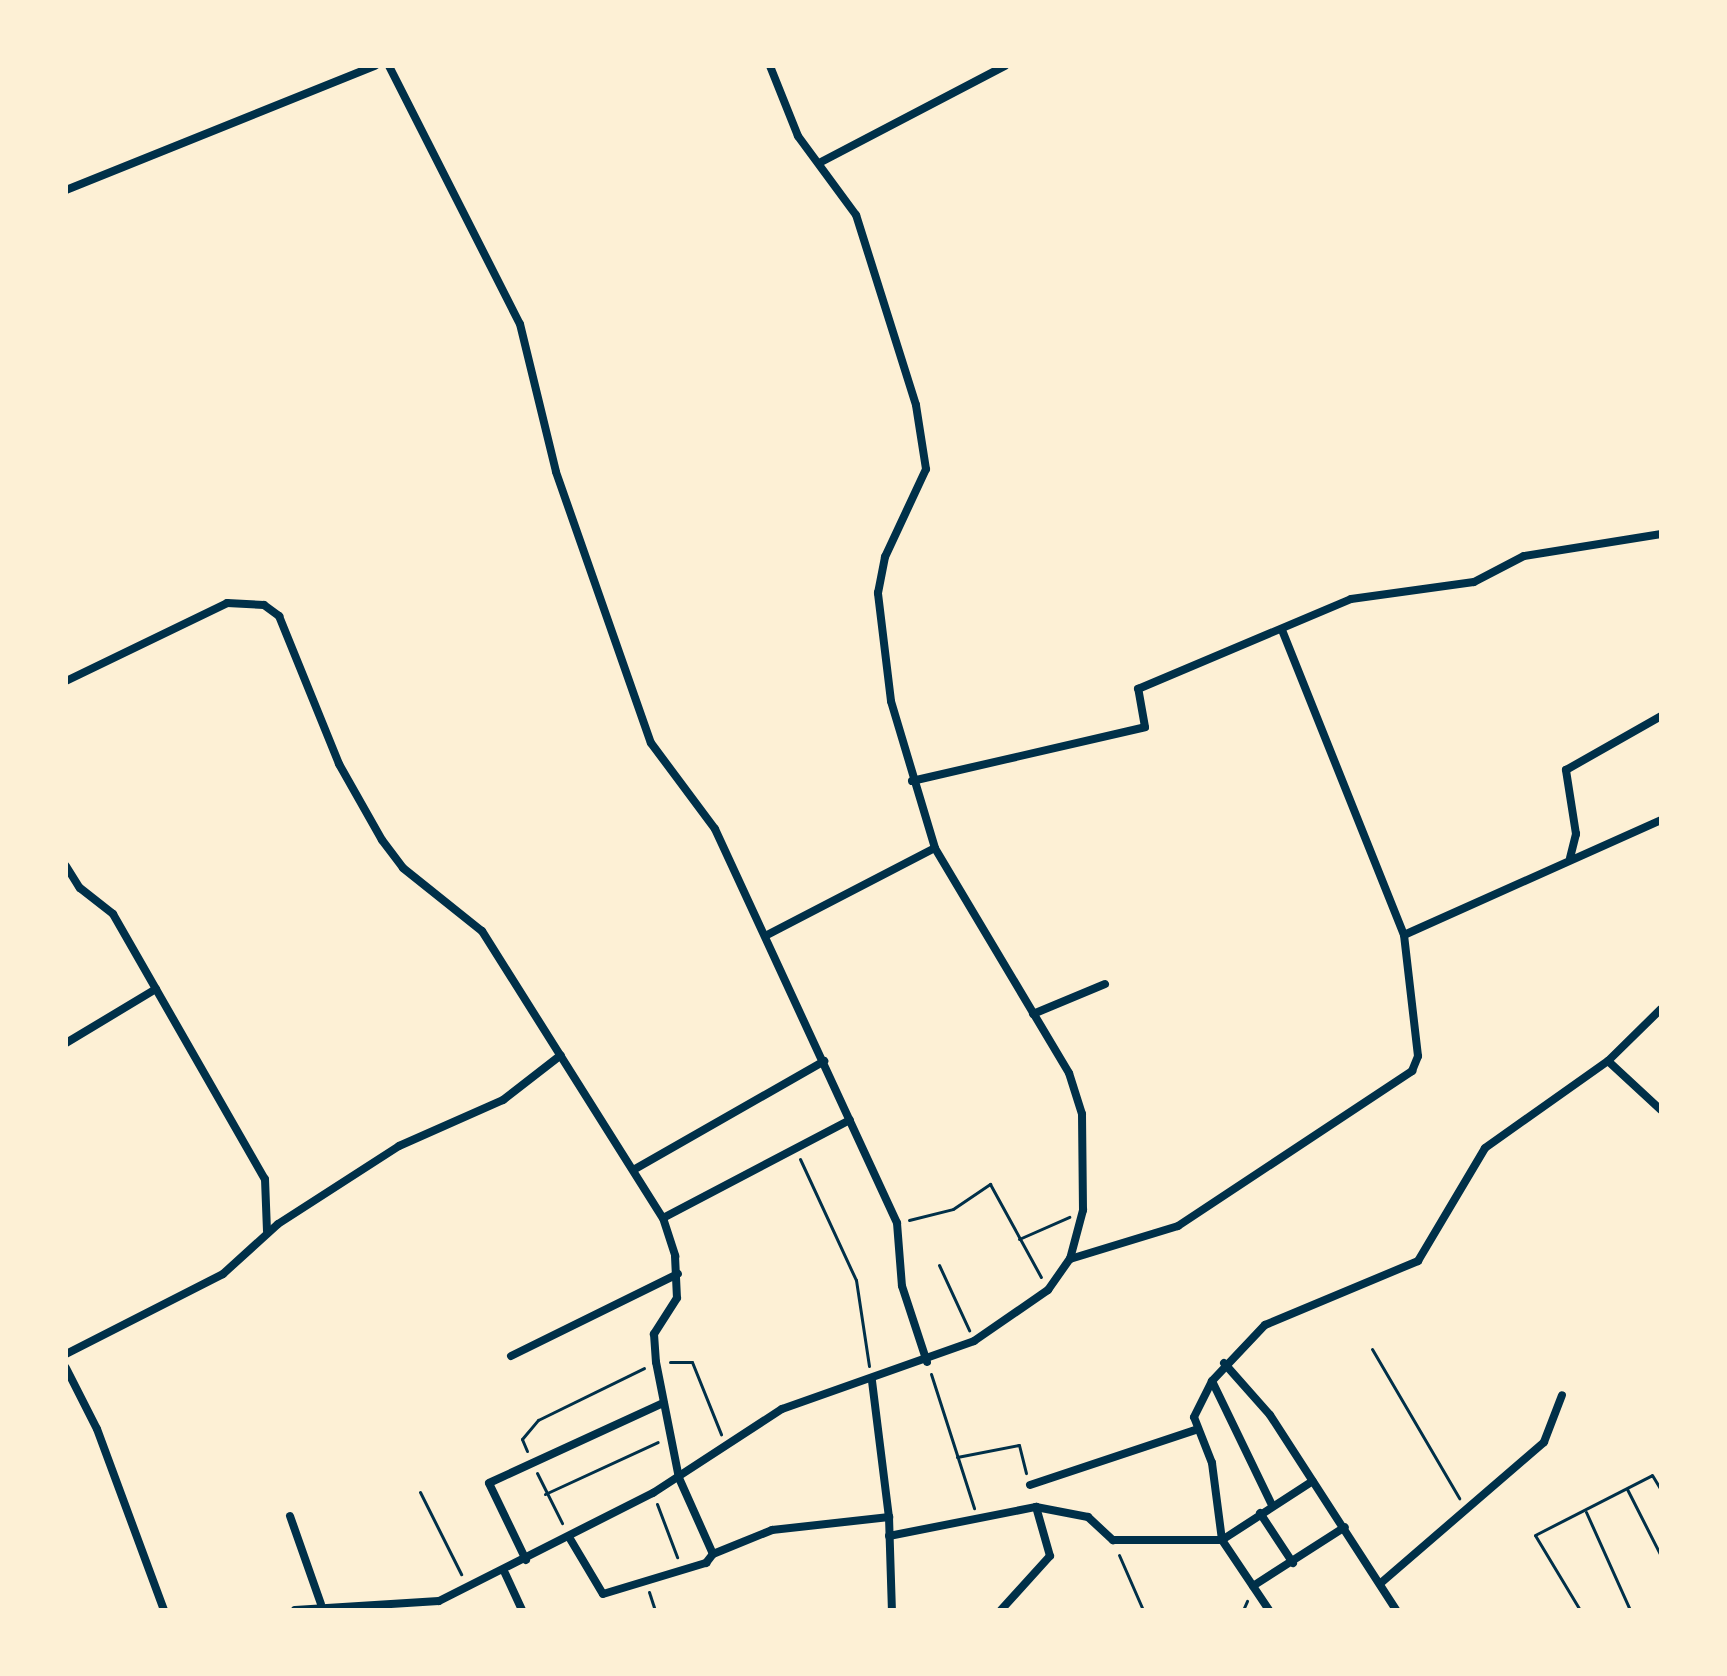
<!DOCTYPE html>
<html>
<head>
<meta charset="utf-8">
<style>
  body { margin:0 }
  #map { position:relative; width:1727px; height:1676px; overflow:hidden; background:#fdf0d5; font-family:Lato,sans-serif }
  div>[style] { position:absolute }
  .path>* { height:3px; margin:-1.5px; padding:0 1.5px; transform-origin:1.5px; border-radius:1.5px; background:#003049 }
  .minor>* { height:8px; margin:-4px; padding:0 4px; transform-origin:4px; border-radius:4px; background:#003049 }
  span { translate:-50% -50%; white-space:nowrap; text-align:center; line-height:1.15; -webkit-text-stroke:7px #fdf0d5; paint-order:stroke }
  .frame { position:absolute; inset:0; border:68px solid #fdf0d5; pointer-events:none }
</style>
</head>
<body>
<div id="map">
  <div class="path">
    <i style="left:800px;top:1159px;width:133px;rotate:65.2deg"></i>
    <i style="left:856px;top:1280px;width:87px;rotate:81.4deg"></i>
    <i style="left:909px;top:1220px;width:45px;rotate:-14deg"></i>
    <i style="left:953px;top:1209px;width:45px;rotate:-34deg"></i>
    <i style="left:990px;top:1184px;width:106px;rotate:61.3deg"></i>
    <i style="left:1019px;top:1239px;width:55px;rotate:-23.7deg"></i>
    <i style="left:939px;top:1265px;width:72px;rotate:65.2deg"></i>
    <i style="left:1372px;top:1349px;width:173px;rotate:59.7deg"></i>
    <i style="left:670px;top:1362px;width:22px"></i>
    <i style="left:692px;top:1362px;width:78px;rotate:68.1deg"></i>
    <i style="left:931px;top:1374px;width:141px;rotate:72.2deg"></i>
    <i style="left:527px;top:1451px;width:13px;rotate:-113deg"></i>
    <i style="left:522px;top:1439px;width:25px;rotate:-50deg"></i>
    <i style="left:538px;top:1420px;width:118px;rotate:-26.1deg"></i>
    <i style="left:957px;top:1457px;width:63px;rotate:-11deg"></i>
    <i style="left:1019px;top:1445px;width:29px;rotate:76deg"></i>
    <i style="left:537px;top:1473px;width:56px;rotate:63.4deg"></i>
    <i style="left:1627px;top:1489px;width:75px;rotate:63.1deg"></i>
    <i style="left:420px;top:1492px;width:92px;rotate:63.4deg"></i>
    <i style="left:545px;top:1494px;width:124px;rotate:-24.7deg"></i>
    <i style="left:657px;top:1504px;width:57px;rotate:69.3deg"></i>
    <i style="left:1586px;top:1512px;width:107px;rotate:65.8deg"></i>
    <i style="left:1119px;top:1555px;width:60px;rotate:66.4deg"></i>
    <i style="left:649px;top:1592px;width:19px;rotate:72deg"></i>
    <i style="left:1243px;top:1610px;width:10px;rotate:-66deg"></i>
    <i style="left:1580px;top:1610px;width:87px;rotate:-121deg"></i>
    <i style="left:1535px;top:1535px;width:131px;rotate:-27.1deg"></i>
    <i style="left:1652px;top:1475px;width:17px;rotate:59deg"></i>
  </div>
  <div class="minor">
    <i style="left:389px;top:66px;width:289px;rotate:63.1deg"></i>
    <i style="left:520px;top:324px;width:152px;rotate:76.3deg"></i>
    <i style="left:556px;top:472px;width:287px;rotate:70.7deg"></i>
    <i style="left:651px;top:743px;width:107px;rotate:53.3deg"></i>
    <i style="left:715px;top:829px;width:434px;rotate:65.2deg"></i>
    <i style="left:897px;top:1223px;width:63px;rotate:85.5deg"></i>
    <i style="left:902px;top:1286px;width:80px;rotate:71.8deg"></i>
    <i style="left:821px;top:162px;width:208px;rotate:-27.6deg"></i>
    <i style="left:66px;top:190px;width:333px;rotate:-21.9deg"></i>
    <i style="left:1282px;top:630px;width:328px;rotate:68.2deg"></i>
    <i style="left:66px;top:681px;width:179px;rotate:-25.8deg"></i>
    <i style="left:227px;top:603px;width:37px;rotate:3deg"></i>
    <i style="left:264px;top:605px;width:19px;rotate:36deg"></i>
    <i style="left:279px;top:616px;width:160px;rotate:67.9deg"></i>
    <i style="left:339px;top:764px;width:87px;rotate:60.5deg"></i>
    <i style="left:382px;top:840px;width:35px;rotate:53deg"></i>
    <i style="left:403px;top:868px;width:101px;rotate:38.6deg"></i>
    <i style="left:482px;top:931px;width:339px;rotate:57.8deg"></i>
    <i style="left:663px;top:1218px;width:40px;rotate:72deg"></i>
    <i style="left:675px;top:1256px;width:42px;rotate:87.3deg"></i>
    <i style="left:677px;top:1298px;width:43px;rotate:122.6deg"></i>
    <i style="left:654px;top:1334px;width:28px;rotate:86deg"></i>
    <i style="left:656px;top:1362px;width:118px;rotate:78.8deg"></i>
    <i style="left:679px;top:1478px;width:83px;rotate:65.9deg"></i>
    <i style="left:912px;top:781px;width:239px;rotate:-13deg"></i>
    <i style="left:1145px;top:727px;width:39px;rotate:-100deg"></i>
    <i style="left:1138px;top:689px;width:231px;rotate:-22.9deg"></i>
    <i style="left:1351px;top:599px;width:124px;rotate:-7.9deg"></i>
    <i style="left:1474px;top:582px;width:56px;rotate:-27.5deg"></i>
    <i style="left:1524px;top:556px;width:139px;rotate:-9.1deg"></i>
    <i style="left:1570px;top:858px;width:25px;rotate:-76deg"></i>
    <i style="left:1576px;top:834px;width:65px;rotate:-98.9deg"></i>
    <i style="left:1566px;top:770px;width:109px;rotate:-29.6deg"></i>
    <i style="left:66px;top:866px;width:26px;rotate:58deg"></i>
    <i style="left:80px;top:888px;width:42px;rotate:38.2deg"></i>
    <i style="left:113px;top:914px;width:305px;rotate:60.2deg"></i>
    <i style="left:265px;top:1179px;width:52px;rotate:87.8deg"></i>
    <i style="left:767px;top:935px;width:189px;rotate:-27.4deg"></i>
    <i style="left:1033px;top:1014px;width:78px;rotate:-22.6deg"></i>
    <i style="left:66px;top:1043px;width:105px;rotate:-31deg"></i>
    <i style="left:1608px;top:1061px;width:72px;rotate:42.8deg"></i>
    <i style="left:635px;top:1169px;width:218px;rotate:-29.7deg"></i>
    <i style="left:663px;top:1218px;width:211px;rotate:-27.7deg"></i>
    <i style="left:1070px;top:1259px;width:113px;rotate:-17deg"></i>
    <i style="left:1178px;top:1226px;width:281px;rotate:-33.5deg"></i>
    <i style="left:1412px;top:1071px;width:16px;rotate:-68deg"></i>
    <i style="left:1418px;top:1056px;width:122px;rotate:-96.6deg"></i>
    <i style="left:1404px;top:935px;width:282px;rotate:-24.1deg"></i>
    <i style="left:66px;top:1354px;width:176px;rotate:-27deg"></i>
    <i style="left:223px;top:1274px;width:74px;rotate:-42.3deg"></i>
    <i style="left:278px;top:1224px;width:144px;rotate:-32.8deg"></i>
    <i style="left:399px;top:1146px;width:114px;rotate:-23.9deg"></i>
    <i style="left:503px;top:1100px;width:73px;rotate:-37.8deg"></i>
    <i style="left:511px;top:1356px;width:186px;rotate:-26.2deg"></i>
    <i style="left:1224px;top:1363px;width:69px;rotate:48.5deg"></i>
    <i style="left:1270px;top:1415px;width:232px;rotate:57.1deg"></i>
    <i style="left:66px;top:1368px;width:68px;rotate:63.1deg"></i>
    <i style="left:97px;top:1429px;width:193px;rotate:69.7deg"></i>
    <i style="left:872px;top:1381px;width:137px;rotate:82.9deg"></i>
    <i style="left:889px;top:1517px;width:93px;rotate:88.2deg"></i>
    <i style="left:1212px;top:1381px;width:138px;rotate:64.2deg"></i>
    <i style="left:1030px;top:1485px;width:177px;rotate:-18.4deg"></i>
    <i style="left:1260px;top:1513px;width:60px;rotate:56.6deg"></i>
    <i style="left:290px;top:1516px;width:93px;rotate:70.6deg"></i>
    <i style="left:889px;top:1536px;width:150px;rotate:-11.2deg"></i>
    <i style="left:1036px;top:1507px;width:53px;rotate:10.9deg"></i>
    <i style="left:1088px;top:1517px;width:34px;rotate:43deg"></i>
    <i style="left:1113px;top:1540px;width:109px"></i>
    <i style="left:1222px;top:1540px;width:108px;rotate:-33deg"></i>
    <i style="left:569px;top:1537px;width:66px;rotate:59.2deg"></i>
    <i style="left:603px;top:1594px;width:108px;rotate:-16.8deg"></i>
    <i style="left:706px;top:1563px;width:11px;rotate:-52deg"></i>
    <i style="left:713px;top:1554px;width:64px;rotate:-22.1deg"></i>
    <i style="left:772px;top:1530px;width:118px;rotate:-6.3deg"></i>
    <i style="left:526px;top:1560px;width:85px;rotate:-115.7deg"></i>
    <i style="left:489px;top:1483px;width:192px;rotate:-24.7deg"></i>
    <i style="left:504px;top:1571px;width:43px;rotate:65.2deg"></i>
    <i style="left:1382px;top:1582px;width:214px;rotate:-40.8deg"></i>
    <i style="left:1544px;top:1442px;width:50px;rotate:-69deg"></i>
    <i style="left:1253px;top:1586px;width:109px;rotate:-32.7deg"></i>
    <i style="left:295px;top:1610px;width:144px;rotate:-3.6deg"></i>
    <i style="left:439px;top:1601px;width:240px;rotate:-26.8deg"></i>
    <i style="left:653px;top:1493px;width:154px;rotate:-33.1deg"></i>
    <i style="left:782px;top:1409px;width:204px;rotate:-19.5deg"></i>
    <i style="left:974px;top:1341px;width:90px;rotate:-34.6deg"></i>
    <i style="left:1048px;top:1290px;width:38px;rotate:-55deg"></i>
    <i style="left:1070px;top:1259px;width:51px;rotate:-75.1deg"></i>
    <i style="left:1083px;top:1210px;width:96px;rotate:-90.6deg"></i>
    <i style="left:1082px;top:1114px;width:43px;rotate:-107.6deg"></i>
    <i style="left:1069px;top:1073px;width:262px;rotate:-120.8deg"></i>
    <i style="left:935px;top:848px;width:153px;rotate:-106.7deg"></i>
    <i style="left:891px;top:701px;width:109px;rotate:-96.9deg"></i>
    <i style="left:878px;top:593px;width:37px;rotate:-79deg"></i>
    <i style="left:885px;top:557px;width:97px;rotate:-65deg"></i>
    <i style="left:926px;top:469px;width:65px;rotate:-98.9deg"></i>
    <i style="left:916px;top:405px;width:199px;rotate:-107.5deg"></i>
    <i style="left:856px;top:215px;width:98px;rotate:-126.3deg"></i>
    <i style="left:798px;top:136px;width:75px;rotate:-111.8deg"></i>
    <i style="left:1001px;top:1610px;width:73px;rotate:-47.8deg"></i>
    <i style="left:1050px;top:1556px;width:51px;rotate:-105.9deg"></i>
    <i style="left:1269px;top:1610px;width:84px;rotate:-123.9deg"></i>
    <i style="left:1222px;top:1540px;width:78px;rotate:-97.4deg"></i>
    <i style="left:1212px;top:1463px;width:49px;rotate:-111.4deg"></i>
    <i style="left:1194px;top:1417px;width:40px;rotate:-63.4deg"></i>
    <i style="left:1212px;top:1381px;width:77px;rotate:-46.6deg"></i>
    <i style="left:1265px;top:1325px;width:166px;rotate:-22.7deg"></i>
    <i style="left:1418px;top:1261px;width:131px;rotate:-59.3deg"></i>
    <i style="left:1485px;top:1148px;width:151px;rotate:-35.3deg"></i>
    <i style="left:1608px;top:1061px;width:74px;rotate:-44.5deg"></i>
  </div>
  <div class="frame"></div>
</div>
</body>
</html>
